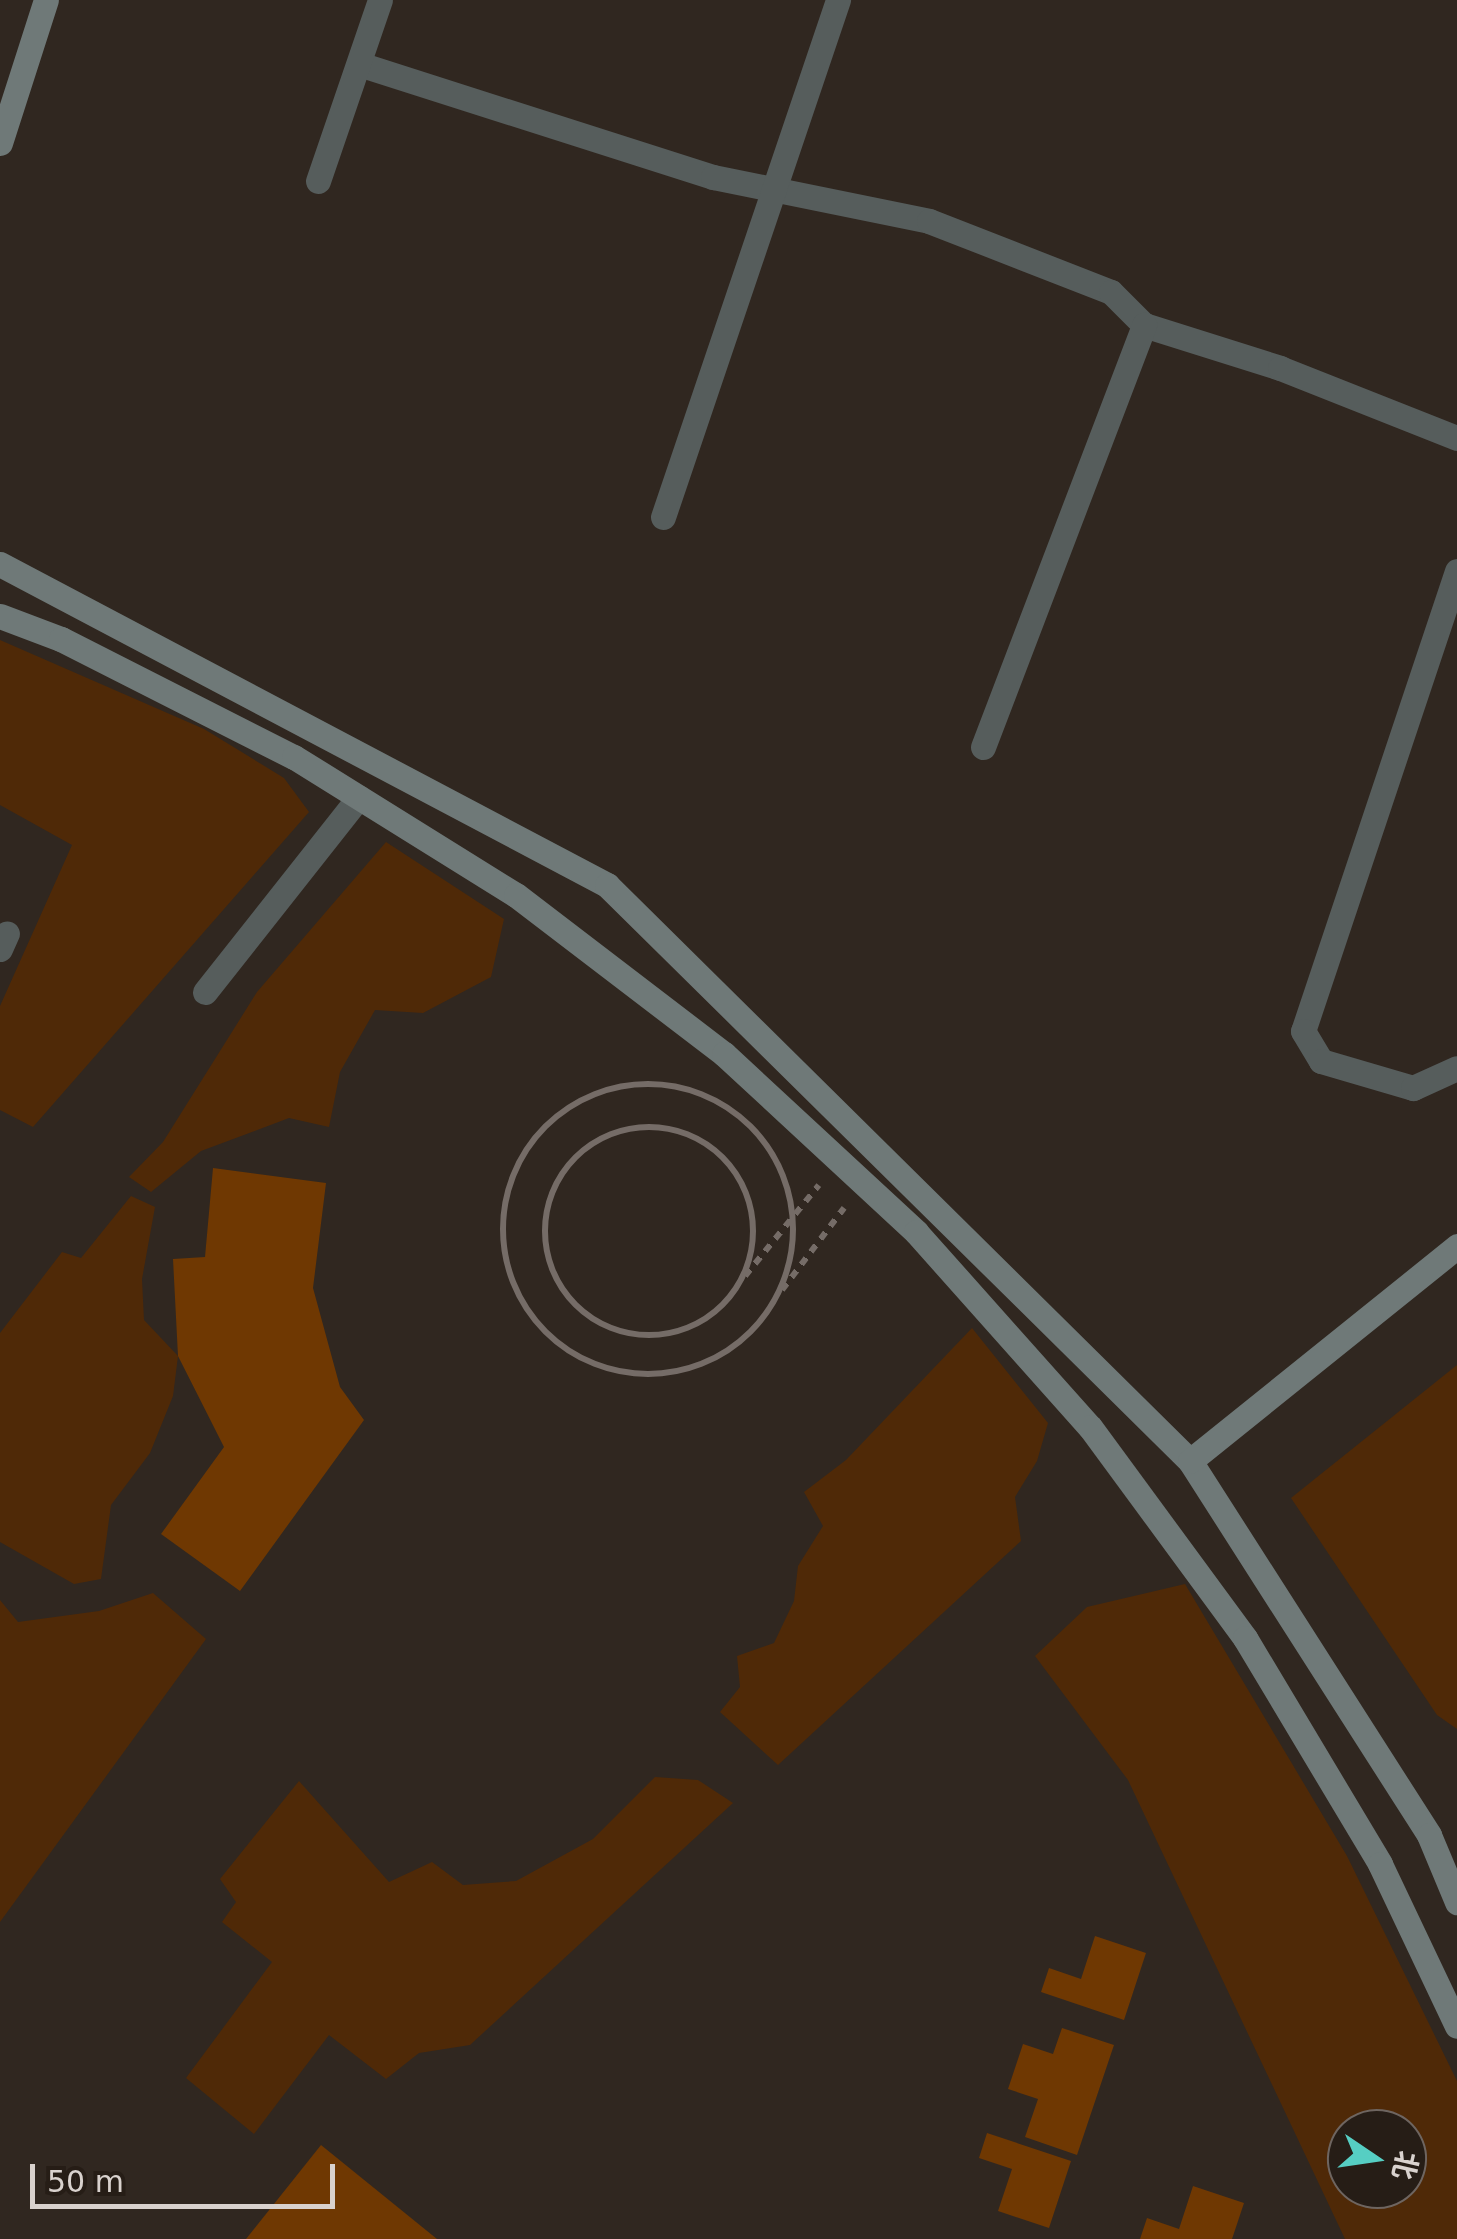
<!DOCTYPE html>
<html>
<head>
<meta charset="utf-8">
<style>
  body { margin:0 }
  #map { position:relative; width:1457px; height:2239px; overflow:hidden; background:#302720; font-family:"DejaVu Sans","Noto Sans SC",sans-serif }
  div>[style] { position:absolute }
  .green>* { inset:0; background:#4f2907 }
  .building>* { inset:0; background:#6f3802 }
  .path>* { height:6px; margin-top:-3px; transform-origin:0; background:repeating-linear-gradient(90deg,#756c67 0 8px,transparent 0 16px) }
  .path>.ring { margin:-3px; padding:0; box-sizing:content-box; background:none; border:6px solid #756c67; border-radius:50% }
  .street>* { height:25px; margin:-12.5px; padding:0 12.5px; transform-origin:12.5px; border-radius:12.5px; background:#565d5c }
  .secondary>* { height:25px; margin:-12.5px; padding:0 12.5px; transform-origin:12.5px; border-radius:12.5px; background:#6f7978 }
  span { translate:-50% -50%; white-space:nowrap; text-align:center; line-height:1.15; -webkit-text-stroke:8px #261d16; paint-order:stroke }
  .north { position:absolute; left:1327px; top:2109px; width:100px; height:100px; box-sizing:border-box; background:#261d16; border:2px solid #6e6560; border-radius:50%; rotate:103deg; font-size:28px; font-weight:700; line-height:40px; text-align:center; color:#d9d2ce }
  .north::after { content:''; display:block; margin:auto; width:35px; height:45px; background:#56cec3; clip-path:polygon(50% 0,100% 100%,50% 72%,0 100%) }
  .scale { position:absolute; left:30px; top:2164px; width:305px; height:45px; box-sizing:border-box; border:5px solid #d9d2ce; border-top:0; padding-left:12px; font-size:30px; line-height:35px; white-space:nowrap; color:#d9d2ce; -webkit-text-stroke:8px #261d16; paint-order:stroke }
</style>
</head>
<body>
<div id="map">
  <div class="green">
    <i style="clip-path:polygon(0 640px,204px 729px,284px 778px,309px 812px,33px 1127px,0 1110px,0 1006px,72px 845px,0 805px)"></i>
    <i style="clip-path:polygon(386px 842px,504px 919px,491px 977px,423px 1013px,375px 1010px,340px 1072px,329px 1127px,289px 1118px,201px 1151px,151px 1192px,129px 1177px,163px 1142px,257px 992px)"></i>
    <i style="clip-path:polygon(131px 1196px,155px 1207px,142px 1279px,144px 1320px,178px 1356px,173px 1396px,150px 1453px,111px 1505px,101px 1579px,74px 1584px,0 1542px,0 1333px,62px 1252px,81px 1258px)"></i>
    <i style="clip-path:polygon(972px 1328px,1048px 1423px,1037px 1461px,1015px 1497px,1021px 1541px,778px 1765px,720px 1712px,740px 1687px,737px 1656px,774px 1643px,794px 1601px,798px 1566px,823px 1526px,804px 1492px,846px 1460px)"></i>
    <i style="clip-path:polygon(1457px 1365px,1457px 1729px,1437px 1715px,1291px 1498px)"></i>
    <i style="clip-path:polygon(evenodd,1185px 1584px,1347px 1856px,1457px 2081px,1457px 2239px,1345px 2239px,1128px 1780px,1035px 1656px,1087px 1607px,1185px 1584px,1347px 2129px,1407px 2129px,1407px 2189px,1347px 2189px,1347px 2129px)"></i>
    <i style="clip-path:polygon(153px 1593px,206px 1639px,0 1922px,0 1600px,18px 1622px,99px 1611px)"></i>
    <i style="clip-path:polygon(655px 1777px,698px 1780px,733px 1803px,470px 2045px,419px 2053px,386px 2079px,329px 2035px,254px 2134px,186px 2078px,272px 1962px,222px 1922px,236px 1902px,220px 1879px,299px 1781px,389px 1882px,432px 1862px,463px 1885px,516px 1881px,593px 1839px)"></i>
  </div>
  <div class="building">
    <i style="clip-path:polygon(213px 1168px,326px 1183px,313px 1288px,340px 1387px,364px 1420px,240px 1591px,161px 1534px,224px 1447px,178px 1356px,173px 1259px,205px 1257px)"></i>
    <i style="clip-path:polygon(1095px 1936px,1146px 1953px,1124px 2020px,1041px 1992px,1049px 1968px,1081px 1979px)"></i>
    <i style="clip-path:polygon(1062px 2028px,1114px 2045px,1077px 2155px,1025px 2137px,1038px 2099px,1008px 2089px,1023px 2044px,1053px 2054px)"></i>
    <i style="clip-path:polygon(987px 2133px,1071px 2161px,1049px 2228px,998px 2211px,1012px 2169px,979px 2158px)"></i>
    <i style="clip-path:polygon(321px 2145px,437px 2239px,246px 2239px)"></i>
    <i style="clip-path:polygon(1193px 2186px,1244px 2203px,1232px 2239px,1140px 2239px,1147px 2218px,1179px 2229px)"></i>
  </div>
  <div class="path">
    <i class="ring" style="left:503px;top:1084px;width:284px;height:284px"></i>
    <i class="ring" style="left:545px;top:1127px;width:202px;height:202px"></i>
    <i style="left:745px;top:1276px;width:117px;rotate:-50.9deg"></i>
    <i style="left:782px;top:1290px;width:103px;rotate:-52.9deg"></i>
  </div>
  <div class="street">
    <i style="left:359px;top:64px;width:372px;rotate:17.7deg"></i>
    <i style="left:713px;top:177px;width:220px;rotate:11.5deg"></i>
    <i style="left:929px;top:221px;width:195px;rotate:21.3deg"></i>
    <i style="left:1111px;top:292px;width:47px;rotate:45deg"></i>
    <i style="left:1144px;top:325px;width:143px;rotate:17.5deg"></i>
    <i style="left:1280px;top:368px;width:190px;rotate:21.6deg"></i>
    <i style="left:318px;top:181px;width:191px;rotate:-71.1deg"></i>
    <i style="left:663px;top:517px;width:546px;rotate:-71.3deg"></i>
    <i style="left:1457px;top:571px;width:485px;rotate:108.5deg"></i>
    <i style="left:1303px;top:1031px;width:35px;rotate:59deg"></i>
    <i style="left:1321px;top:1061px;width:96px;rotate:16.4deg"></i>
    <i style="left:1413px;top:1088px;width:48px;rotate:-24.4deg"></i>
    <i style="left:983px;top:747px;width:452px;rotate:-69.1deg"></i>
    <i style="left:0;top:949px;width:17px;rotate:-66deg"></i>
    <i style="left:205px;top:992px;width:248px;rotate:-51.7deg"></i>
  </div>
  <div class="secondary">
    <i style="left:0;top:143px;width:150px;rotate:-72.2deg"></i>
    <i style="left:0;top:564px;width:687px;rotate:27.87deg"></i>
    <i style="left:607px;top:885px;width:820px;rotate:44.65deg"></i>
    <i style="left:1190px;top:1461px;width:444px;rotate:57.4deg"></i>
    <i style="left:1429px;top:1835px;width:73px;rotate:67.3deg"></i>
    <i style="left:0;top:616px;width:65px;rotate:20.7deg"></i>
    <i style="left:61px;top:639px;width:261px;rotate:26.9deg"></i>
    <i style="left:294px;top:757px;width:261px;rotate:31.9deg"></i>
    <i style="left:516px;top:895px;width:262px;rotate:37.4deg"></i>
    <i style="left:724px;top:1054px;width:262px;rotate:42.8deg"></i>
    <i style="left:916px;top:1232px;width:261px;rotate:48.3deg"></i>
    <i style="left:1090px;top:1427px;width:262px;rotate:53.7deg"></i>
    <i style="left:1245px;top:1638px;width:263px;rotate:59.1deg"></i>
    <i style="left:1380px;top:1864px;width:179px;rotate:64.6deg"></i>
    <i style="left:1190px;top:1461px;width:343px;rotate:-38.8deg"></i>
  </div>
  <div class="north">北</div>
  <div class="scale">50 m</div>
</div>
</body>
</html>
